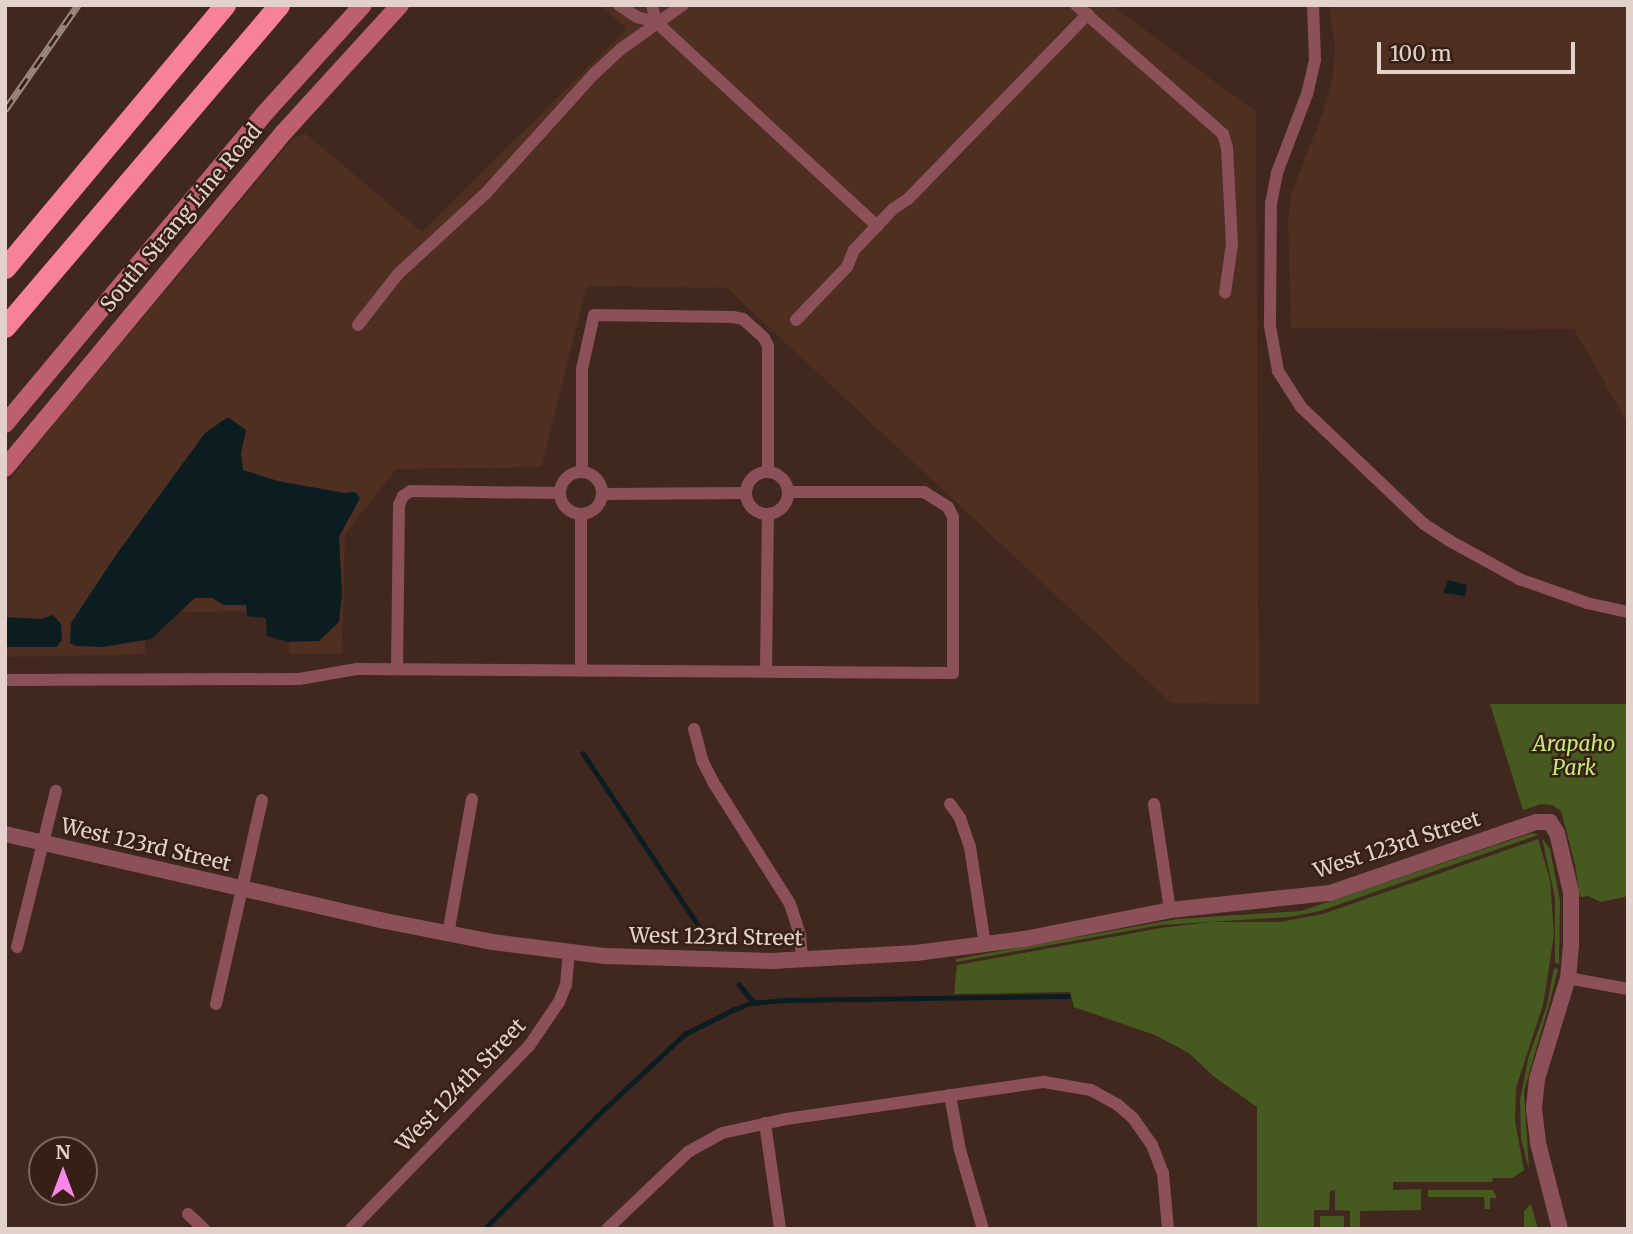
<!DOCTYPE html>
<html>
<head>
<meta charset="utf-8">
<style>
  body { margin:0 }
  #map { position:relative; width:1633px; height:1234px; overflow:hidden; background:#41281e; font-family:Merriweather,serif }
  div>[style] { position:absolute }
  .built>* { inset:0; background:#4f2f22 }
  .green>* { inset:0; background:#46591f; transform-origin:0 0 }
  .water>* { inset:0; background:#0c1d21 }
  .stream>* { height:4.5px; margin:-2.25px; padding:0 2.25px; transform-origin:2.25px; border-radius:2.25px; background:#0c1d21 }
  .minor>* { height:12px; margin:-6px; padding:0 6px; transform-origin:6px; border-radius:6px; background:#8c5059 }
  .minor>.ring { margin:-6px; padding:0; box-sizing:content-box; background:none; border:12px solid #8c5059; border-radius:50% }
  .tertiary>* { height:16px; margin:-8px; padding:0 8px; transform-origin:8px; border-radius:8px; background:#8c5059 }
  .secondary>* { height:18px; margin:-9px; padding:0 9px; transform-origin:9px; border-radius:9px; background:#be5f70 }
  .motorway>* { height:21px; margin:-10.5px; padding:0 10.5px; transform-origin:10.5px; border-radius:10.5px; background:#f78297 }
  .rail>* { height:7px; margin-top:-3.5px; transform-origin:0; background:repeating-linear-gradient(90deg,#361f14 0 13px,#9c8880 0 26px); box-sizing:border-box; border-block:2px solid #9c8880 }
  span { translate:-50% -50%; white-space:nowrap; text-align:center; line-height:1.15; -webkit-text-stroke:5px #361f14; paint-order:stroke }
  .street-label { font-size:21px; color:#e2d2cb }
  .park-label { font-size:21px; color:#c2ea76; font-style:italic }
  .frame { position:absolute; inset:0; border:7px solid #e2d2cb; pointer-events:none }
  .north { position:absolute; left:28px; top:1136px; width:70px; height:70px; box-sizing:border-box; background:#361f14; border:2px solid #7b675d; border-radius:50%; rotate:0deg; font-size:19px; font-weight:700; line-height:28px; text-align:center; color:#e2d2cb }
  .north::after { content:''; display:block; margin:auto; width:24px; height:32px; background:#f987e9; clip-path:polygon(50% 0,100% 100%,50% 72%,0 100%) }
  .scale { position:absolute; left:1377px; top:42px; width:198px; height:32px; box-sizing:border-box; border:4px solid #e2d2cb; border-top:0; padding-left:9px; font-size:21px; line-height:24px; white-space:nowrap; color:#e2d2cb; -webkit-text-stroke:5px #361f14; paint-order:stroke }
</style>
</head>
<body>
<div id="map">
  <div class="built">
    <i style="clip-path:polygon(600px 5px,1111px 5px,1256px 112px,1259px 704px,1171px 703px,727px 288px,587px 286px,541px 467px,396px 469px,345px 534px,342px 654px,289px 654px,288px 611px,145px 612px,145px 654px,5px 657px,5px 486px,61px 415px,292px 140px,305px 133px,422px 232px,627px 29px)"></i>
    <i style="clip-path:polygon(1329px 5px,1628px 5px,1628px 424px,1574px 329px,1291px 328px,1288px 221px,1291px 194px,1324px 110px,1333px 75px,1335px 47px)"></i>
  </div>
  <div class="green">
    <i style="clip-path:polygon(1490px 704px,1628px 704px,1628px 896px,1601px 902px,1588px 896px,1580px 897px,1575px 864px,1561px 811px,1552px 805px,1541px 804px,1523px 810px)"></i>
    <i style="clip-path:polygon(1532px 833px,1538px 835px,1320px 911px,1289px 917px,1161px 925px,956px 962px,956px 959px,1177px 919px,1301px 911px)"></i>
    <i style="clip-path:polygon(1542px 838px,1550px 849px,1560px 901px,1559px 964px,1555px 963px,1555px 898px)"></i>
    <i style="clip-path:polygon(1538px 839px,1550px 880px,1554px 935px,1543px 1005px,1516px 1088px,1515px 1121px,1524px 1170px,1512px 1178px,1493px 1178px,1492px 1182px,1393px 1182px,1393px 1190px,1421px 1189px,1421px 1210px,1360px 1211px,1360px 1229px,1350px 1229px,1350px 1211px,1335px 1210px,1335px 1190px,1330px 1191px,1329px 1210px,1314px 1210px,1314px 1229px,1257px 1229px,1257px 1107px,1213px 1076px,1189px 1053px,1155px 1035px,1074px 1007px,1070px 992px,954px 994px,957px 965px,1161px 928px,1210px 922px,1280px 922px,1323px 914px)"></i>
    <i style="clip-path:polygon(1554px 968px,1558px 969px,1549px 1005px,1524px 1091px,1529px 1170px,1521px 1138px,1520px 1100px,1528px 1059px,1547px 1005px)"></i>
    <i style="clip-path:polygon(1428px 1190px,1493px 1190px,1497px 1198px,1490px 1198px,1490px 1209px,1485px 1209px,1484px 1197px,1428px 1197px)"></i>
    <i style="clip-path:polygon(1531px 1204px,1538px 1229px,1524px 1229px,1524px 1211px)"></i>
    <i style="left:1320px;top:1216px;width:24px;height:13px"></i>
  </div>
  <div class="water">
    <i style="clip-path:polygon(228px 417px,246px 430px,241px 453px,243px 470px,278px 481px,344px 493px,355px 492px,360px 498px,339px 537px,342px 594px,339px 622px,319px 641px,288px 642px,267px 636px,266px 618px,247px 616px,246px 605px,224px 605px,212px 598px,195px 598px,151px 639px,102px 647px,76px 646px,70px 643px,71px 623px,116px 555px,205px 433px)"></i>
    <i style="clip-path:polygon(1448px 580px,1467px 585px,1465px 596px,1443px 593px)"></i>
    <i style="clip-path:polygon(53px 615px,61px 624px,62px 640px,57px 647px,5px 647px,5px 617px,41px 619px)"></i>
  </div>
  <div class="stream">
    <i style="left:583px;top:753px;width:229px;rotate:56.2deg"></i>
    <i style="left:739px;top:984px;width:16px;rotate:52deg"></i>
    <i style="left:749px;top:997px;width:10px;rotate:37deg"></i>
    <i style="left:484px;top:1229px;width:161px;rotate:-45deg"></i>
    <i style="left:598px;top:1115px;width:119px;rotate:-43deg"></i>
    <i style="left:685px;top:1034px;width:54px;rotate:-26.6deg"></i>
    <i style="left:733px;top:1010px;width:18px;rotate:-22deg"></i>
    <i style="left:750px;top:1003px;width:34px;rotate:-5deg"></i>
    <i style="left:784px;top:1000px;width:284px;rotate:-0.8deg"></i>
  </div>
  <div class="minor">
    <i style="left:619px;top:5px;width:22px;rotate:34deg"></i>
    <i style="left:637px;top:17px;width:20px;rotate:15deg"></i>
    <i style="left:656px;top:22px;width:301px;rotate:42.7deg"></i>
    <i style="left:652px;top:5px;width:17px;rotate:77deg"></i>
    <i style="left:1076px;top:5px;width:196px;rotate:41.3deg"></i>
    <i style="left:1223px;top:134px;width:15px;rotate:74deg"></i>
    <i style="left:1227px;top:148px;width:96px;rotate:87deg"></i>
    <i style="left:1232px;top:244px;width:49px;rotate:98.1deg"></i>
    <i style="left:1313px;top:5px;width:55px;rotate:87.9deg"></i>
    <i style="left:1315px;top:60px;width:35px;rotate:103deg"></i>
    <i style="left:1307px;top:94px;width:85px;rotate:110.8deg"></i>
    <i style="left:1277px;top:173px;width:31px;rotate:101deg"></i>
    <i style="left:1271px;top:203px;width:123px;rotate:90.5deg"></i>
    <i style="left:1270px;top:326px;width:46px;rotate:79.9deg"></i>
    <i style="left:1278px;top:371px;width:43px;rotate:57.4deg"></i>
    <i style="left:1301px;top:407px;width:170px;rotate:43.6deg"></i>
    <i style="left:1424px;top:524px;width:31px;rotate:33deg"></i>
    <i style="left:1450px;top:541px;width:79px;rotate:28.8deg"></i>
    <i style="left:1519px;top:579px;width:72px;rotate:19.4deg"></i>
    <i style="left:1587px;top:603px;width:42px;rotate:12.4deg"></i>
    <i style="left:796px;top:320px;width:74px;rotate:-46.1deg"></i>
    <i style="left:847px;top:267px;width:18px;rotate:-68deg"></i>
    <i style="left:854px;top:250px;width:57px;rotate:-46.4deg"></i>
    <i style="left:893px;top:209px;width:18px;rotate:-34deg"></i>
    <i style="left:908px;top:199px;width:258px;rotate:-45.8deg"></i>
    <i style="left:358px;top:325px;width:65px;rotate:-51.9deg"></i>
    <i style="left:398px;top:274px;width:120px;rotate:-42.6deg"></i>
    <i style="left:486px;top:193px;width:161px;rotate:-47.8deg"></i>
    <i style="left:594px;top:74px;width:37px;rotate:-43deg"></i>
    <i style="left:621px;top:49px;width:76px;rotate:-35.4deg"></i>
    <i class="ring" style="left:746px;top:472px;width:30px;height:30px"></i>
    <i style="left:582px;top:472px;width:103px;rotate:-90deg"></i>
    <i style="left:582px;top:369px;width:55px;rotate:-77.5deg"></i>
    <i style="left:594px;top:315px;width:139px;rotate:0.8deg"></i>
    <i style="left:733px;top:317px;width:10px;rotate:11deg"></i>
    <i style="left:743px;top:319px;width:28px;rotate:42deg"></i>
    <i style="left:764px;top:338px;width:9px;rotate:63deg"></i>
    <i style="left:768px;top:346px;width:125px;rotate:90deg"></i>
    <i class="ring" style="left:560px;top:472px;width:30px;height:30px"></i>
    <i style="left:602px;top:494px;width:144px;rotate:-0.4deg"></i>
    <i style="left:581px;top:514px;width:156px;rotate:90deg"></i>
    <i style="left:397px;top:669px;width:164px;rotate:-89.3deg"></i>
    <i style="left:399px;top:505px;width:10px;rotate:-66deg"></i>
    <i style="left:403px;top:496px;width:9px;rotate:-32deg"></i>
    <i style="left:411px;top:491px;width:149px;rotate:0.8deg"></i>
    <i style="left:766px;top:671px;width:157px;rotate:-89.3deg"></i>
    <i style="left:5px;top:680px;width:294px;rotate:-0.2deg"></i>
    <i style="left:299px;top:679px;width:59px;rotate:-9.8deg"></i>
    <i style="left:357px;top:669px;width:596px;rotate:0.38deg"></i>
    <i style="left:953px;top:673px;width:156px;rotate:-90deg"></i>
    <i style="left:953px;top:517px;width:11px;rotate:-117deg"></i>
    <i style="left:948px;top:507px;width:28px;rotate:-148deg"></i>
    <i style="left:924px;top:492px;width:135px;rotate:180deg"></i>
    <i style="left:694px;top:729px;width:34px;rotate:75deg"></i>
    <i style="left:703px;top:762px;width:22px;rotate:63deg"></i>
    <i style="left:713px;top:782px;width:144px;rotate:57.7deg"></i>
    <i style="left:790px;top:904px;width:33px;rotate:72deg"></i>
    <i style="left:800px;top:935px;width:25px;rotate:85deg"></i>
    <i style="left:950px;top:804px;width:17px;rotate:54deg"></i>
    <i style="left:960px;top:818px;width:31px;rotate:71deg"></i>
    <i style="left:970px;top:847px;width:99px;rotate:81.3deg"></i>
    <i style="left:1154px;top:804px;width:107px;rotate:81.4deg"></i>
    <i style="left:448px;top:934px;width:137px;rotate:-79.9deg"></i>
    <i style="left:17px;top:947px;width:161px;rotate:-76deg"></i>
    <i style="left:1568px;top:978px;width:61px;rotate:10.4deg"></i>
    <i style="left:216px;top:1004px;width:209px;rotate:-77.3deg"></i>
    <i style="left:950px;top:1095px;width:56px;rotate:79.7deg"></i>
    <i style="left:960px;top:1150px;width:82px;rotate:73.8deg"></i>
    <i style="left:765px;top:1123px;width:107px;rotate:81.9deg"></i>
    <i style="left:188px;top:1214px;width:22px;rotate:43deg"></i>
    <i style="left:351px;top:1229px;width:255px;rotate:-45.8deg"></i>
    <i style="left:529px;top:1046px;width:53px;rotate:-55.7deg"></i>
    <i style="left:559px;top:1002px;width:18px;rotate:-68deg"></i>
    <i style="left:566px;top:985px;width:33px;rotate:-85deg"></i>
    <i style="left:607px;top:1229px;width:112px;rotate:-43.5deg"></i>
    <i style="left:688px;top:1152px;width:39px;rotate:-29deg"></i>
    <i style="left:722px;top:1133px;width:66px;rotate:-12.3deg"></i>
    <i style="left:786px;top:1119px;width:261px;rotate:-8.2deg"></i>
    <i style="left:1044px;top:1082px;width:48px;rotate:9.7deg"></i>
    <i style="left:1091px;top:1090px;width:31px;rotate:29deg"></i>
    <i style="left:1118px;top:1105px;width:20px;rotate:41deg"></i>
    <i style="left:1133px;top:1118px;width:33px;rotate:55deg"></i>
    <i style="left:1152px;top:1145px;width:30px;rotate:69deg"></i>
    <i style="left:1163px;top:1173px;width:56px;rotate:84.9deg"></i>
  </div>
  <div class="tertiary">
    <i style="left:5px;top:834px;width:385px;rotate:12.9deg"></i>
    <i style="left:380px;top:920px;width:114px;rotate:11.1deg"></i>
    <i style="left:492px;top:942px;width:114px;rotate:7.1deg"></i>
    <i style="left:605px;top:956px;width:166px;rotate:1.7deg"></i>
    <i style="left:771px;top:961px;width:145px;rotate:-3.2deg"></i>
    <i style="left:916px;top:953px;width:109px;rotate:-7.4deg"></i>
    <i style="left:1024px;top:939px;width:149px;rotate:-11.2deg"></i>
    <i style="left:1170px;top:910px;width:161px;rotate:-6.1deg"></i>
    <i style="left:1330px;top:893px;width:218px;rotate:-19deg"></i>
    <i style="left:1536px;top:822px;width:14px"></i>
    <i style="left:1550px;top:822px;width:13px;rotate:58deg"></i>
    <i style="left:1557px;top:833px;width:61px;rotate:76.7deg"></i>
    <i style="left:1571px;top:892px;width:53px;rotate:90deg"></i>
    <i style="left:1571px;top:945px;width:33px;rotate:95deg"></i>
    <i style="left:1568px;top:978px;width:106px;rotate:107.1deg"></i>
    <i style="left:1537px;top:1079px;width:30px;rotate:96deg"></i>
    <i style="left:1534px;top:1109px;width:34px;rotate:83deg"></i>
    <i style="left:1538px;top:1143px;width:89px;rotate:75.7deg"></i>
  </div>
  <div class="secondary">
    <i style="left:5px;top:424px;width:404px;rotate:-50.1deg"></i>
    <i style="left:264px;top:114px;width:147px;rotate:-47.8deg"></i>
    <i style="left:5px;top:468px;width:437px;rotate:-50.3deg"></i>
    <i style="left:284px;top:132px;width:172px;rotate:-47.6deg"></i>
  </div>
  <div class="motorway">
    <i style="left:5px;top:268px;width:343px;rotate:-50.1deg"></i>
    <i style="left:5px;top:327px;width:423px;rotate:-49.6deg"></i>
  </div>
  <div class="rail">
    <i style="left:5px;top:110px;width:128px;rotate:-55.2deg"></i>
  </div>
  <div class="street-label">
    <span style="left:181px;top:218px;rotate:-50deg">South Strang Line Road</span>
    <span style="left:146px;top:845px;rotate:13deg">West 123rd Street</span>
    <span style="left:1397px;top:845px;rotate:-18deg">West 123rd Street</span>
    <span style="left:716px;top:937px;rotate:1deg">West 123rd Street</span>
    <span style="left:461px;top:1085px;rotate:-46deg">West 124th Street</span>
  </div>
  <div class="park-label">
    <span style="left:1574px;top:756px">Arapaho<br>Park</span>
  </div>
  <div class="frame"></div>
  <div class="north">N</div>
  <div class="scale">100 m</div>
</div>
</body>
</html>
